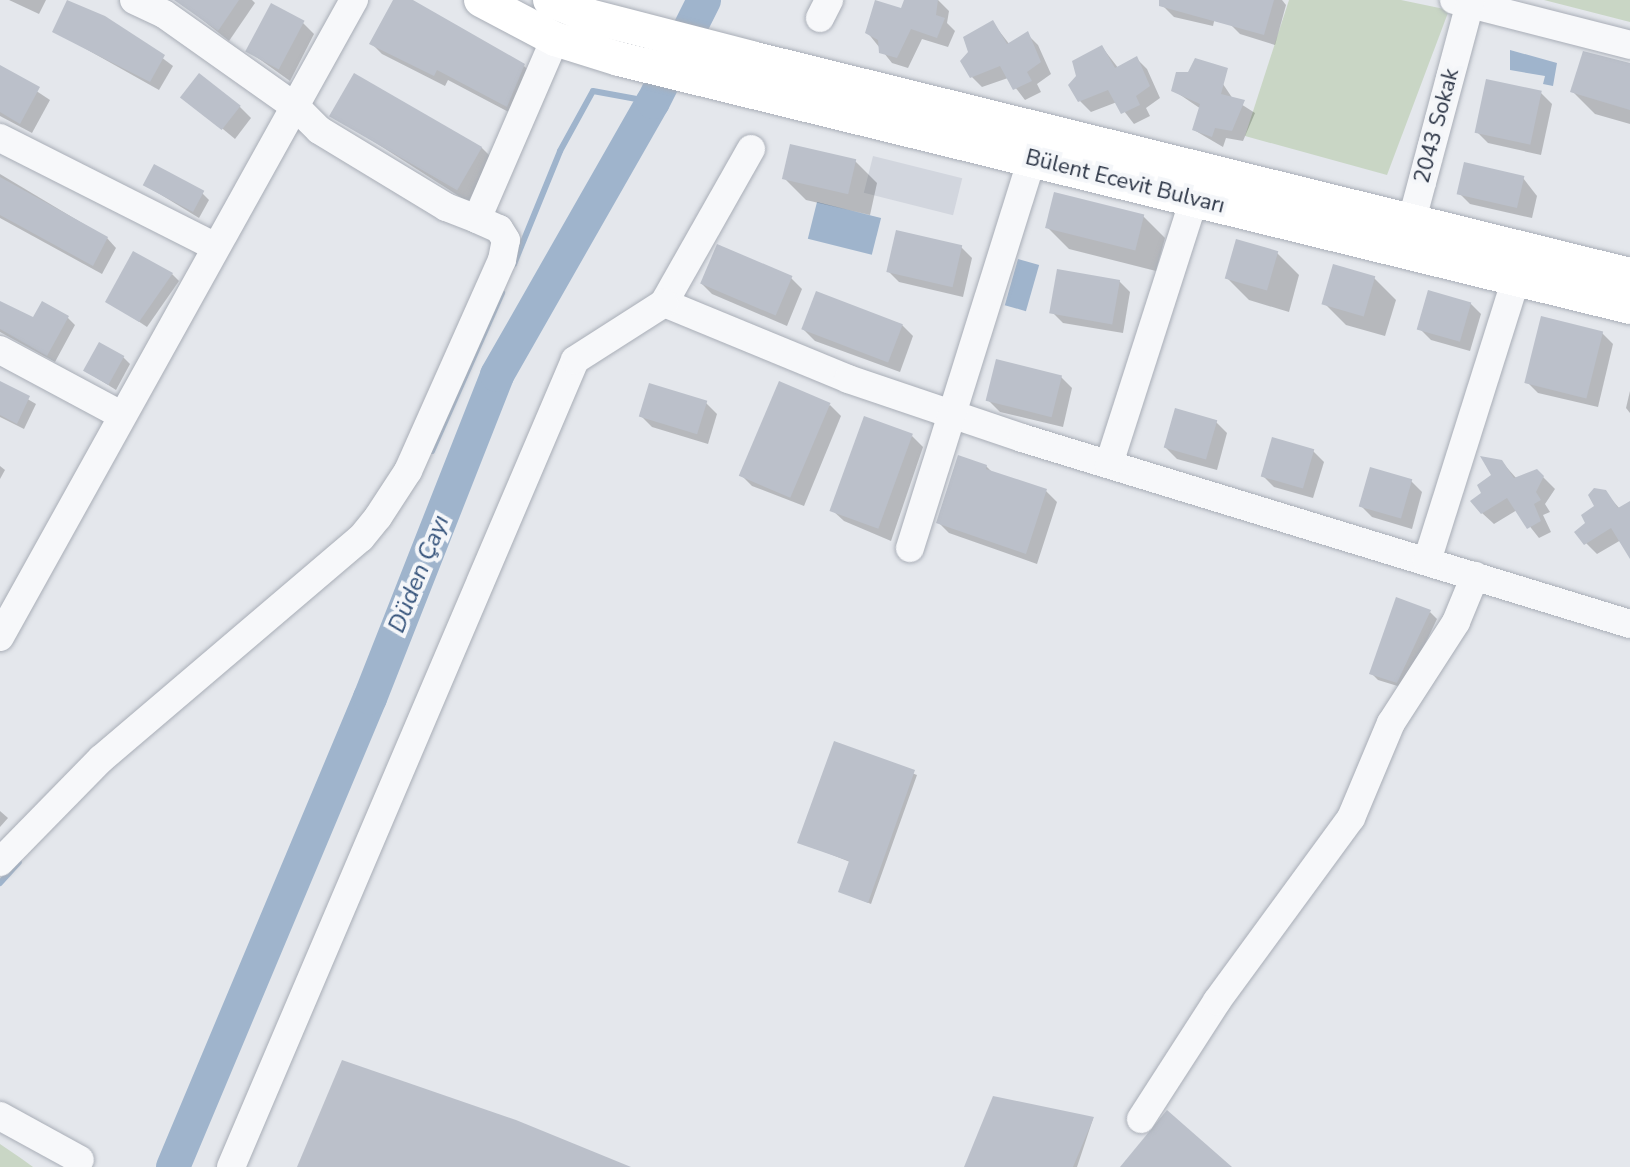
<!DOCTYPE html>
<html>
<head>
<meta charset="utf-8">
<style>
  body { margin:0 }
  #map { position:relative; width:1630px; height:1167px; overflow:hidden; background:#e4e7ec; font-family:"Nunito Sans",sans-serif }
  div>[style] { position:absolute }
  .built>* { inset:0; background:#d2d6de; transform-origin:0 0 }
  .green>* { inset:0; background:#c9d6c5 }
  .water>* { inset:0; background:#9fb4cc; transform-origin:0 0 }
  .shadow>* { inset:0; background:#0003 }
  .stream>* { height:6px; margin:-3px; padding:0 3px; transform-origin:3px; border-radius:3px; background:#9fb4cc }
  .river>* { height:34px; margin:-17px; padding:0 17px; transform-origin:17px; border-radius:17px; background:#9fb4cc }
  .building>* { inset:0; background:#bbc0ca; transform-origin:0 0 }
  .roads { filter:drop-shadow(0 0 2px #a9aeb7) drop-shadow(0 0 2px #a9aeb7) }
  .minor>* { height:28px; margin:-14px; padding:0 14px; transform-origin:14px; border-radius:14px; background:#f7f8fa }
  .major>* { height:34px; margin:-17px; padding:0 17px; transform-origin:17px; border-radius:17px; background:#fff }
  span { translate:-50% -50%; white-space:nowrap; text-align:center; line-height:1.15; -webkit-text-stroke:8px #f4f6f9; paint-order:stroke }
  .street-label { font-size:22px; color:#2b3445 }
  .water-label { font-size:24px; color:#34527a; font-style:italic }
</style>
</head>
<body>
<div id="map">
  <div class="built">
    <i style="left:873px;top:156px;width:92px;height:38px;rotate:14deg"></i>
  </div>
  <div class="green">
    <i style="clip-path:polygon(1289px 0,1401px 0,1449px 10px,1387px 175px,1245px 136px)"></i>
    <i style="clip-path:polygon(1544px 0,1630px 0,1630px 22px)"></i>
    <i style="clip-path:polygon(0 1144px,22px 1159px,33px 1167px,0 1167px)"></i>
  </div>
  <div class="water">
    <i style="clip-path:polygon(1510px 50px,1557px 63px,1553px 86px,1543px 84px,1545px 76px,1510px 70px)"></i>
    <i style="left:817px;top:202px;width:66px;height:38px;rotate:14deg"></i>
    <i style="left:1018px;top:259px;width:22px;height:48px;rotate:16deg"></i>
  </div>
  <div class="shadow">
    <i style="clip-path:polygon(9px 0,46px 0,39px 14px)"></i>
    <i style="clip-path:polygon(189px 0,252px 0,255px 3px,229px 41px,185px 6px)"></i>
    <i style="clip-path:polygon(396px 0,408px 0,524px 66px,535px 77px,518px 117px,448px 80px,445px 86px,382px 54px,371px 43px)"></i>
    <i style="clip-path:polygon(906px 0,938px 0,949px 11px,947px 23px,955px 31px,948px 47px,922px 39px,908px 68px,892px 63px,867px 32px,903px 11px)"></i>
    <i style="clip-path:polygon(1165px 0,1219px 0,1213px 26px,1174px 17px,1163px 6px)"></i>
    <i style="clip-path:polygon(1236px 0,1282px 0,1286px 5px,1275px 45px,1240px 34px,1229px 23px)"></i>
    <i style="clip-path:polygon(303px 23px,314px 34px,290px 81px,248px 51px)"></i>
    <i style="clip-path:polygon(993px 23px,1010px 45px,1027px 34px,1038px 45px,1051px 74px,1037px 84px,1041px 92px,1025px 100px,1008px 78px,982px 87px,971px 76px)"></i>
    <i style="clip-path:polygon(54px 31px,153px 51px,173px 66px,159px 90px)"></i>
    <i style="clip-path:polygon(1102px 47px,1119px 69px,1136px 58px,1147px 69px,1160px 98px,1146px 108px,1150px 116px,1134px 124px,1117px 102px,1091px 112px,1080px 101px)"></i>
    <i style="clip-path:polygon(1630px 65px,1630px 124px,1595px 114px,1573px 92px)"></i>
    <i style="clip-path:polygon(0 67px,50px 100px,32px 133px,0 116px)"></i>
    <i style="clip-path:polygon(1223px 84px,1233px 99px,1255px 113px,1243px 141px,1226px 138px,1223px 147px,1194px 130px,1201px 109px,1173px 90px)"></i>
    <i style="clip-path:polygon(1541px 93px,1552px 104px,1541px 155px,1488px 143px,1477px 132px)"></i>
    <i style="clip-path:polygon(183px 96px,240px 107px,251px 118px,235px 139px)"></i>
    <i style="clip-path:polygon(334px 116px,482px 148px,493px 159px,468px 202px)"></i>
    <i style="clip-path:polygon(855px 161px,877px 183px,870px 215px,806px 200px,784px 178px)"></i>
    <i style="clip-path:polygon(0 174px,107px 238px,116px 248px,102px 274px,0 218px)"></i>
    <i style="clip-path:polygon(1523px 178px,1537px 196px,1532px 218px,1470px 204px,1459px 193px)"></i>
    <i style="clip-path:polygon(145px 185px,202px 193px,209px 200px,199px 218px)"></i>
    <i style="clip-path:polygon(1143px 216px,1165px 238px,1156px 271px,1069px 249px,1047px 227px)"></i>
    <i style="clip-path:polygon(961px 247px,972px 258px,963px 297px,899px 282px,888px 271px)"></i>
    <i style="clip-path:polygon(1277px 253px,1299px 275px,1289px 312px,1249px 300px,1227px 278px)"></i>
    <i style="clip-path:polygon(172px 274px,179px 281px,147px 327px,108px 301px)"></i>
    <i style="clip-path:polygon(791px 278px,802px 289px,787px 326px,712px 294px,701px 283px)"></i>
    <i style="clip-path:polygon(1374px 278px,1396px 300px,1385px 336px,1346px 325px,1324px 303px)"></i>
    <i style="clip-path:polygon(1119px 281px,1130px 292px,1123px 333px,1063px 323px,1052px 312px)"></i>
    <i style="clip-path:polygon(0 303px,34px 320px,68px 318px,75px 325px,55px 362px,0 332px)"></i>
    <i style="clip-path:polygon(1470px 303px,1481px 314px,1470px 351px,1431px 340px,1420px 329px)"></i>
    <i style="clip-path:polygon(902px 325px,913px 336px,900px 372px,815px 341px,804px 330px)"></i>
    <i style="clip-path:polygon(1602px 333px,1613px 344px,1598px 407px,1538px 393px,1527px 382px)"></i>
    <i style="clip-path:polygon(123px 357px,130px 364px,116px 390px,86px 371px)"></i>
    <i style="clip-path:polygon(1061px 377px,1072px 388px,1063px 427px,1000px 412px,989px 401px)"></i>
    <i style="clip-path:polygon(0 383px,36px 404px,24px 429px,0 417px)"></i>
    <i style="clip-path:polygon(1630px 391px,1630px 413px,1626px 408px)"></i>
    <i style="clip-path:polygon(706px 403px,717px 414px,708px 444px,652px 427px,641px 416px)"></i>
    <i style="clip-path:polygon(830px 405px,841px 416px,804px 506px,752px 486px,741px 475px)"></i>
    <i style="clip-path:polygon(1216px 422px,1227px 433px,1217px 470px,1177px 459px,1166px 448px)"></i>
    <i style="clip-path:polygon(912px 436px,923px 447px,891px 541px,844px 521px,832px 510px)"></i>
    <i style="clip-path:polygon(1313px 451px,1324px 462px,1313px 498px,1274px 487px,1263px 476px)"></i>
    <i style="clip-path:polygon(1501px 461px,1517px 479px,1537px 471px,1555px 489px,1545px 504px,1550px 512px,1543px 515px,1551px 532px,1539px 538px,1517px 510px,1494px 524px,1482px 513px,1484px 494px)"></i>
    <i style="clip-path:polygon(0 466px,5px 470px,0 479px)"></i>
    <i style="clip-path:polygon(986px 466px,994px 474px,1046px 491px,1057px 502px,1037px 564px,949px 533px,938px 522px)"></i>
    <i style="clip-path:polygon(1411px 481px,1422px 492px,1412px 529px,1372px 517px,1361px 506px)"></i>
    <i style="clip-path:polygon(1605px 492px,1620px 509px,1630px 506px,1630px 555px,1621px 540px,1597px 554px,1586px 543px,1587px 524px)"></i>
    <i style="clip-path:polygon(1430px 612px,1437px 619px,1404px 688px,1378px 680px,1371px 673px)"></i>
    <i style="clip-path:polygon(835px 743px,917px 775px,871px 904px,840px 891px,850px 862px,800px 842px)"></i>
    <i style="clip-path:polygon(0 811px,8px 818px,0 827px)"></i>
    <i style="clip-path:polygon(1093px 1119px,1077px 1167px,966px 1167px)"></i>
  </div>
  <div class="stream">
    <i style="left:514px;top:264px;width:122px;rotate:-67.8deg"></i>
    <i style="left:560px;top:151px;width:68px;rotate:-61.2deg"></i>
    <i style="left:593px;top:91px;width:61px;rotate:10.4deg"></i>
    <i style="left:432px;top:451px;width:173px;rotate:-66.1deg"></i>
    <i style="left:0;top:883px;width:28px;rotate:-48deg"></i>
  </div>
  <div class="river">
    <i style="left:173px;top:1167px;width:509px;rotate:-67.22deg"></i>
    <i style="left:370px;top:698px;width:347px;rotate:-68.5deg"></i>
    <i style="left:497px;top:375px;width:314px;rotate:-60.3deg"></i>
    <i style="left:653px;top:102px;width:114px;rotate:-63.4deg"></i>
  </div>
  <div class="building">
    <i style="clip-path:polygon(67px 0,105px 16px,165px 55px,150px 82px,52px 32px)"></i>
    <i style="clip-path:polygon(174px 0,239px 0,218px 31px)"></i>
    <i style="clip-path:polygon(393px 0,413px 0,525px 64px,507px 107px,437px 70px,434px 76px,369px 44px)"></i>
    <i style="clip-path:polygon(875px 0,901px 8px,904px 0,938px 0,936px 15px,945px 18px,937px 38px,911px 29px,897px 58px,879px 53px,878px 40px,865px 33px)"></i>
    <i style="clip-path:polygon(1159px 0,1274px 0,1264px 35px,1159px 6px)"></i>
    <i style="left:271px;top:3px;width:38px;height:55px;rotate:28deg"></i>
    <i style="clip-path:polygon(993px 20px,1007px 44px,1028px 31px,1041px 62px,1027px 72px,1032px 81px,1013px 90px,1000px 66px,970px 78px,960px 61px,968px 52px,963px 37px)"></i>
    <i style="clip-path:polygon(1102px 45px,1115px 68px,1137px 56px,1150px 86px,1136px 96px,1140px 105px,1121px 114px,1108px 90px,1078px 102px,1068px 85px,1076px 76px,1072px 61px)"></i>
    <i style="clip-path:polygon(1583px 51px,1630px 63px,1630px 110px,1570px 92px)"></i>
    <i style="clip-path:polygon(1195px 58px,1228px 68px,1221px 94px,1245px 100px,1232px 131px,1215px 128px,1212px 137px,1192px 130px,1200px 104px,1171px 91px,1176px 72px,1188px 72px)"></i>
    <i style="clip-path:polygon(0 65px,40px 87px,20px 124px,0 112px)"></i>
    <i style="left:199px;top:73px;width:53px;height:31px;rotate:38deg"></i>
    <i style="left:354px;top:73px;width:148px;height:50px;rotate:30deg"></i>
    <i style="left:1486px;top:79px;width:57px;height:55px;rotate:12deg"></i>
    <i style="left:790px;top:144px;width:68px;height:36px;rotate:13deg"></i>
    <i style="left:1464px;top:162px;width:62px;height:33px;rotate:13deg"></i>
    <i style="left:154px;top:164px;width:57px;height:24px;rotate:28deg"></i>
    <i style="clip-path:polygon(0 177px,108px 237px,93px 266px,0 215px)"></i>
    <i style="left:1054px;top:192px;width:93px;height:37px;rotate:14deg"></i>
    <i style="left:896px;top:230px;width:68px;height:43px;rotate:13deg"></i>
    <i style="left:1236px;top:239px;width:44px;height:41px;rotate:16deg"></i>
    <i style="left:717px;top:244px;width:82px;height:43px;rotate:23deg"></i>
    <i style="clip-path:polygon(133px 251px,173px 273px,139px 322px,105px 302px)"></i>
    <i style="left:1333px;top:264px;width:44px;height:42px;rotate:16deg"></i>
    <i style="left:1057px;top:269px;width:64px;height:45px;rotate:10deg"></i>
    <i style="left:1428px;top:290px;width:45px;height:41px;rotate:16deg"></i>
    <i style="left:816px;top:291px;width:93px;height:41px;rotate:21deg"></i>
    <i style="clip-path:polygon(0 301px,33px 317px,42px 301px,69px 316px,47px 356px,0 329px)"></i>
    <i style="left:1541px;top:316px;width:64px;height:69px;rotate:14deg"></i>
    <i style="left:99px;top:342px;width:29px;height:33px;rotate:29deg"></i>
    <i style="left:996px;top:359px;width:68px;height:43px;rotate:14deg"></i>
    <i style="clip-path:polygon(0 381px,30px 396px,17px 424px,0 415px)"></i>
    <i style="left:779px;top:381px;width:56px;height:103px;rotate:23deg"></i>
    <i style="left:649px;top:383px;width:61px;height:35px;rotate:17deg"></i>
    <i style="left:1175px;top:408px;width:44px;height:41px;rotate:16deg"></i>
    <i style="left:864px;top:416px;width:52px;height:101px;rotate:20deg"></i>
    <i style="left:1272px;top:437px;width:44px;height:41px;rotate:16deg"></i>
    <i style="clip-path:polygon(958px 455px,987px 465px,986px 469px,1047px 489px,1026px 554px,936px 523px)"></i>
    <i style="clip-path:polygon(1480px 456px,1502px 460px,1514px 478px,1537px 469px,1544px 476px,1536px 492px,1541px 500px,1534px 504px,1541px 521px,1527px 529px,1507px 498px,1481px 514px,1470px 501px,1481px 493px,1477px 485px,1491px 475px)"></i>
    <i style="left:1370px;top:467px;width:44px;height:41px;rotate:16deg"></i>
    <i style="clip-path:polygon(1594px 488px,1606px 490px,1618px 508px,1630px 501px,1630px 559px,1611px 528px,1584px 545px,1574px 532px,1585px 523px,1581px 515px,1594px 506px,1588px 495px)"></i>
    <i style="clip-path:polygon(1396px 597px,1431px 610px,1397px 683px,1369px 674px)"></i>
    <i style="clip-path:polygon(834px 741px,915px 770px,868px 903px,838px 892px,849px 861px,797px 843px)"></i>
    <i style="clip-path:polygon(342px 1060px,516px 1120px,631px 1167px,297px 1167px)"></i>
    <i style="clip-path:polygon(993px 1096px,1094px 1117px,1073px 1167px,964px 1167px)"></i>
    <i style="clip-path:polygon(1167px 1110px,1232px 1167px,1120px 1167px)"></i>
  </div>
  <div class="roads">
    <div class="minor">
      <i style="left:134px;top:0;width:33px;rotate:25deg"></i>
      <i style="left:164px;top:14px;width:164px;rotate:35.3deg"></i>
      <i style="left:298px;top:109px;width:30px;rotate:45deg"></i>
      <i style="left:319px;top:130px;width:149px;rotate:31.2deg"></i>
      <i style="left:446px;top:207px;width:33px;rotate:21deg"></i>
      <i style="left:477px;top:219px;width:196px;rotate:-66.6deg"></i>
      <i style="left:1454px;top:0;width:182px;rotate:14.3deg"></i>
      <i style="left:820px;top:18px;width:20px;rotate:-63deg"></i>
      <i style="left:0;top:138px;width:240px;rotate:26.8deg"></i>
      <i style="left:751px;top:149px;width:177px;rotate:119.5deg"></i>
      <i style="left:664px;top:303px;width:199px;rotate:22.4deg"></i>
      <i style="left:848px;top:379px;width:184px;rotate:18.7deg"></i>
      <i style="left:1022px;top:438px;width:636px;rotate:17.01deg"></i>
      <i style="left:1406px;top:242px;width:251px;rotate:-75deg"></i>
      <i style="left:0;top:350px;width:137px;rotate:28.2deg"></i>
      <i style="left:1109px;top:464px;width:277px;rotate:-72.2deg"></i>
      <i style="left:910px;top:548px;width:408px;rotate:-72.6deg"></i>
      <i style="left:1427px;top:561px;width:296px;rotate:-72.5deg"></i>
      <i style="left:0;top:637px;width:729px;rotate:-60.94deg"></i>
      <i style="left:0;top:862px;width:144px;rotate:-45.6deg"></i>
      <i style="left:101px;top:759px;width:341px;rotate:-40.4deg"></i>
      <i style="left:361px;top:538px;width:27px;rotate:-51deg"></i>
      <i style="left:378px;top:517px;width:55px;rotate:-56.9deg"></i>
      <i style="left:408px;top:471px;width:231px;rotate:-66deg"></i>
      <i style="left:502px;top:260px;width:20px;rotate:-79deg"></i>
      <i style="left:506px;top:240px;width:13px;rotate:-122deg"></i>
      <i style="left:499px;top:229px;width:24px;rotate:-156deg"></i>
      <i style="left:0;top:1116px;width:91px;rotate:28.8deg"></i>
      <i style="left:1141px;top:1119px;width:140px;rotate:-57.2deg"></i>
      <i style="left:1217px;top:1001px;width:227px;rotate:-53.8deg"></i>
      <i style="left:1351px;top:818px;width:103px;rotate:-67.2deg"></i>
      <i style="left:1391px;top:723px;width:120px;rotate:-57.2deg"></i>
      <i style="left:1456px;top:622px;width:50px;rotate:-67.6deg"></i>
      <i style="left:231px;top:1167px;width:877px;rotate:-66.91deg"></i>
      <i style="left:575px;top:360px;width:106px;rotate:-32.6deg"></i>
    </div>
    <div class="major">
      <i style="left:481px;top:0;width:84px;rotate:27.8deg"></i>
      <i style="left:555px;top:39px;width:67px;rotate:17.4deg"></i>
      <i style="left:619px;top:59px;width:1041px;rotate:13.78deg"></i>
      <i style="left:550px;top:0;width:42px;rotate:22.3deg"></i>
      <i style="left:589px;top:16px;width:167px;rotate:14.5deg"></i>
      <i style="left:751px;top:58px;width:905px;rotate:13.87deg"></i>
    </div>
  </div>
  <div class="street-label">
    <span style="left:1437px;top:126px;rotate:-75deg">2043 Sokak</span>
    <span style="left:1125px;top:182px;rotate:14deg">Bülent Ecevit Bulvarı</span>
  </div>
  <div class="water-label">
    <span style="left:419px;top:574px;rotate:-68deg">Düden Çayı</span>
  </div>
</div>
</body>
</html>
